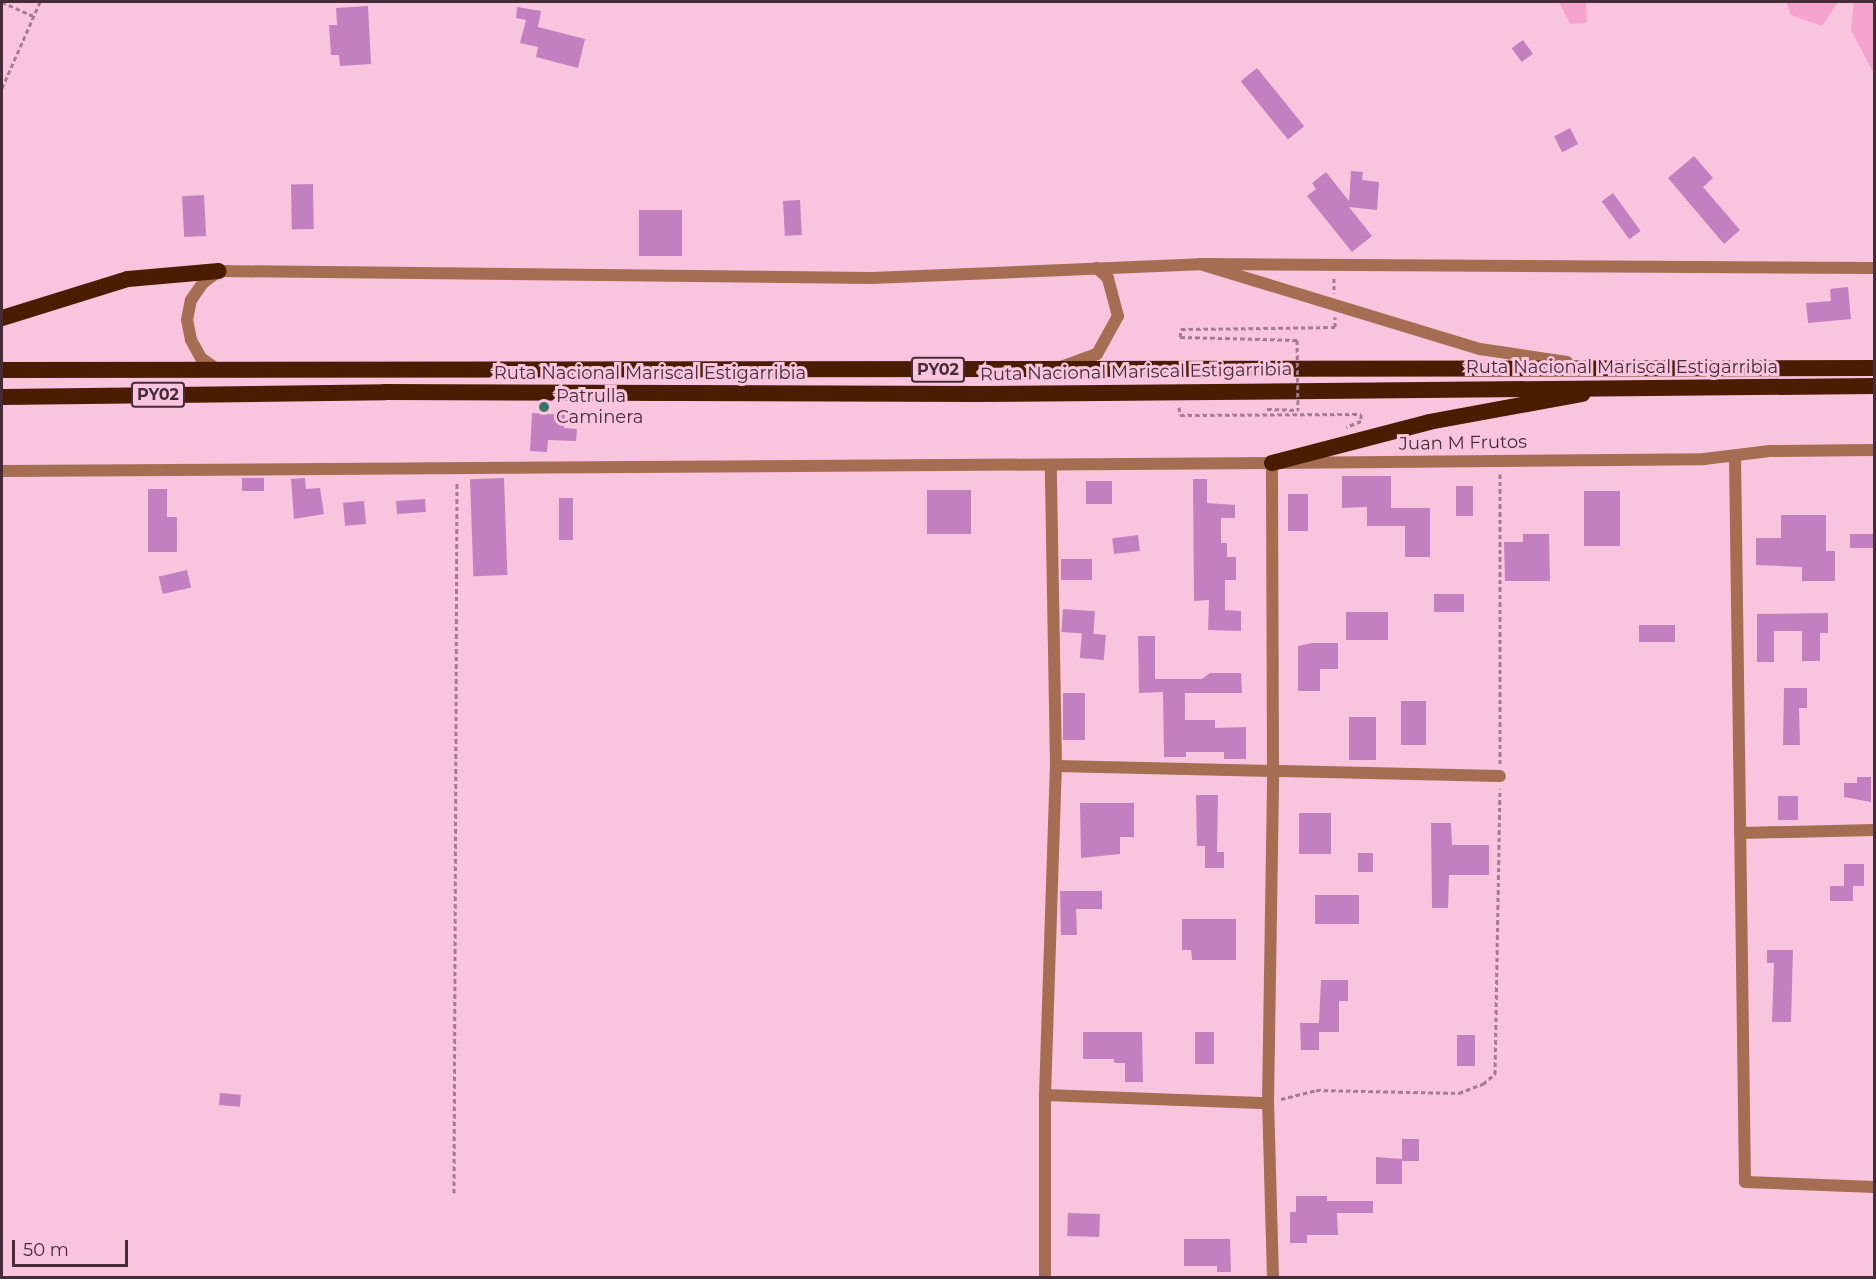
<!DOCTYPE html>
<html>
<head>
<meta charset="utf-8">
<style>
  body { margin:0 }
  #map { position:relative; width:1876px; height:1279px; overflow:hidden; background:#f9c5de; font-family:Montserrat,sans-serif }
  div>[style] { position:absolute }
  .green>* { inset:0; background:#f3a3cc }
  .building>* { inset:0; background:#c380c0; transform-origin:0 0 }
  .path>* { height:3px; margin-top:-1.5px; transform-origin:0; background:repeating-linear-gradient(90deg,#a37c8f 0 4.5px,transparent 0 7.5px) }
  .minor>* { height:12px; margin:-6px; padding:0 6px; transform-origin:6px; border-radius:6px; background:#a56e52 }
  .tertiary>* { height:12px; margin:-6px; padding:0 6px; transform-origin:6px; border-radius:6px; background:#a56e52 }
  .trunk>* { height:16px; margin:-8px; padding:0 8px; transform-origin:8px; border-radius:8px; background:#4a1c00 }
  .path-bridge>* { height:3px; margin-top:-1.5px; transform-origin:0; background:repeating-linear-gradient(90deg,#a37c8f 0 4.5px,transparent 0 7.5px) }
  .dots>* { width:16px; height:16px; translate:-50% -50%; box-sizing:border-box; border:3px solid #f9c5de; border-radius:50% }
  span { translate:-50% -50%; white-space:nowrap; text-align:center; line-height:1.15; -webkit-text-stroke:6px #f9c5de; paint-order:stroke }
  .shield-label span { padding:2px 4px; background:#f9c5de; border:2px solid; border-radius:4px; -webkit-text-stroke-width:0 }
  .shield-label { font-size:16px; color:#452c38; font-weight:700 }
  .street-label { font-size:18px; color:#452c38 }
  .poi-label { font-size:18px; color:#452c38 }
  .left { translate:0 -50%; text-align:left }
  .frame { position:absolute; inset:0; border:3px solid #452c38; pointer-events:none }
  .scale { position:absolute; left:12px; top:1240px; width:116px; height:27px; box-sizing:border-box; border:3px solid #452c38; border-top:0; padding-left:8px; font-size:18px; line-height:21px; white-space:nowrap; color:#452c38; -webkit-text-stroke:4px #f9c5de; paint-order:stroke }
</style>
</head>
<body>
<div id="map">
  <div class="green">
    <i style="clip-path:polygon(1559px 2px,1586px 2px,1587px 23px,1570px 24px)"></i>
    <i style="clip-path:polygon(1786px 2px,1838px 2px,1822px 26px,1791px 15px)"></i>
    <i style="clip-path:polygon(1854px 2px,1874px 2px,1874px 74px,1851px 30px)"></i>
  </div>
  <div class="building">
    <i style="clip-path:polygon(368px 6px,371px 64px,340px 66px,339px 55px,331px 55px,329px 25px,337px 25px,336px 8px)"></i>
    <i style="clip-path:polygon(517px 7px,541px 11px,538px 27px,585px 39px,578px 68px,536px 57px,538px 47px,520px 43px,526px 20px,516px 18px)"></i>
    <i style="left:1523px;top:40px;width:17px;height:14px;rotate:54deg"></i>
    <i style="left:1257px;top:68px;width:75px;height:21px;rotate:51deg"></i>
    <i style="left:1570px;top:128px;width:18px;height:18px;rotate:63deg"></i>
    <i style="clip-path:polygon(1694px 156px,1713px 178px,1703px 187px,1740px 230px,1724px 244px,1668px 178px)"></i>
    <i style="clip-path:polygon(1351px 171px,1363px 172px,1362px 180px,1379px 182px,1377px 210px,1349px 207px,1372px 236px,1352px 252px,1307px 196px,1316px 189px,1312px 183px,1326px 172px,1349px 201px)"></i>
    <i style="left:313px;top:184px;width:45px;height:22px;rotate:89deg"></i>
    <i style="left:1613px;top:193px;width:47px;height:14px;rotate:54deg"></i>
    <i style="left:204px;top:195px;width:41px;height:22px;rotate:87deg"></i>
    <i style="left:800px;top:200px;width:35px;height:17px;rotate:87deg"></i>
    <i style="left:639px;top:210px;width:43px;height:46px"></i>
    <i style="clip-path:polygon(1848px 287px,1851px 319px,1808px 323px,1806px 303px,1831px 301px,1830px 289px)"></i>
    <i style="clip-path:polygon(532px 413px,565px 415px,564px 428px,577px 429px,576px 441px,548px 440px,547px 452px,530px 451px)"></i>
    <i style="clip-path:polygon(1342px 476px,1391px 476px,1391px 508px,1430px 508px,1430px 557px,1405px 557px,1405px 526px,1367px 526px,1367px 507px,1342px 508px)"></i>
    <i style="left:242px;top:478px;width:22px;height:13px"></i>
    <i style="clip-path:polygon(305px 478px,306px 489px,320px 488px,324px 514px,294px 519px,291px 479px)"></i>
    <i style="left:504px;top:478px;width:97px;height:34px;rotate:88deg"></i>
    <i style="clip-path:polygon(1193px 479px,1207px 479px,1207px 503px,1235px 505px,1235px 518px,1221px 518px,1221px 543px,1227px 543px,1227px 557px,1236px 557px,1236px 580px,1225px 580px,1225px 610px,1241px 611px,1241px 631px,1208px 630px,1209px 600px,1194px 601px)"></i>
    <i style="left:1086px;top:481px;width:26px;height:23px"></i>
    <i style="left:1456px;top:486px;width:17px;height:30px"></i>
    <i style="clip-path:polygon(148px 489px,167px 489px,167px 517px,177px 517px,177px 552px,148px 552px)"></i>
    <i style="left:927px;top:490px;width:44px;height:44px"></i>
    <i style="left:1584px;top:491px;width:36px;height:55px"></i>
    <i style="left:1288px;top:494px;width:20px;height:37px"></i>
    <i style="left:559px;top:498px;width:14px;height:42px"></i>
    <i style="left:425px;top:499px;width:13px;height:29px;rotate:86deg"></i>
    <i style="left:364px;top:501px;width:23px;height:21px;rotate:85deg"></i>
    <i style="clip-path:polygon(1781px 515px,1826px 515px,1826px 551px,1835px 551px,1835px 581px,1802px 581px,1802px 567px,1756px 565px,1756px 538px,1781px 538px)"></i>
    <i style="clip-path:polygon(1523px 534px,1549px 534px,1550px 581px,1505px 581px,1504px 542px,1523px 542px)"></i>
    <i style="left:1850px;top:534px;width:25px;height:14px"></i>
    <i style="left:1138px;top:535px;width:16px;height:26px;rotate:83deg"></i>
    <i style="left:1061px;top:559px;width:31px;height:21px"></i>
    <i style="left:187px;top:570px;width:18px;height:29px;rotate:77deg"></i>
    <i style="left:1434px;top:594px;width:30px;height:18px"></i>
    <i style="left:1063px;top:609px;width:32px;height:23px;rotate:4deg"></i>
    <i style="left:1346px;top:612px;width:42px;height:28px"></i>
    <i style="clip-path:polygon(1828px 613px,1828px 633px,1820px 633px,1820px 661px,1802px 661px,1802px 631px,1774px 631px,1774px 662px,1757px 662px,1757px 614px)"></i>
    <i style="left:1639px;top:625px;width:36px;height:17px"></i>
    <i style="left:1082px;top:633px;width:24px;height:25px;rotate:5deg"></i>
    <i style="clip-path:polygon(1138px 636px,1155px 636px,1155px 679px,1202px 679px,1210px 673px,1241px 673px,1242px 693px,1185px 693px,1185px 720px,1215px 720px,1215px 728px,1246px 727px,1246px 759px,1224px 759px,1224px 752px,1186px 752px,1186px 757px,1164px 757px,1163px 692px,1139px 693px)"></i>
    <i style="clip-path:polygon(1312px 643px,1338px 643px,1338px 669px,1320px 669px,1320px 691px,1298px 691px,1298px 646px)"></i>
    <i style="clip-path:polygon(1784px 688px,1807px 688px,1807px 708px,1799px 708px,1800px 745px,1783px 745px)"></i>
    <i style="left:1085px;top:693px;width:47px;height:22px;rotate:90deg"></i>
    <i style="left:1401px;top:701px;width:25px;height:44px"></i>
    <i style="left:1349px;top:717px;width:27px;height:43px"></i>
    <i style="clip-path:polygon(1857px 777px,1871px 777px,1871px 802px,1844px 797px,1844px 783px,1857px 783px)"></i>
    <i style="clip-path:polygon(1196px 795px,1218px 795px,1217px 852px,1224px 852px,1224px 868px,1205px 868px,1205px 846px,1197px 846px)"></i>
    <i style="left:1778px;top:796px;width:20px;height:24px"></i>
    <i style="clip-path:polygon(1080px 803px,1134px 803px,1134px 837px,1120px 837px,1120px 854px,1081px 858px)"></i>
    <i style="left:1331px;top:813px;width:41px;height:32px;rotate:90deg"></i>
    <i style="clip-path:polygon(1431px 823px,1451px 823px,1452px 845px,1489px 845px,1489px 875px,1449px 875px,1448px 908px,1432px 908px)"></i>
    <i style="left:1358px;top:853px;width:15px;height:19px"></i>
    <i style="left:1844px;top:864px;width:20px;height:22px"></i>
    <i style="left:1830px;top:886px;width:23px;height:15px"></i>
    <i style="clip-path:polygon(1060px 891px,1102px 891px,1102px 909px,1076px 909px,1077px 935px,1061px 935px)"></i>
    <i style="left:1315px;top:895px;width:44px;height:29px"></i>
    <i style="clip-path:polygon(1182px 919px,1236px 919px,1236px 960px,1192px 960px,1191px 950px,1182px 950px)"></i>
    <i style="clip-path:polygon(1767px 950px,1793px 950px,1791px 1022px,1772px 1022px,1774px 963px,1767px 963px)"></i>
    <i style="clip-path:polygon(1321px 980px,1348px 980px,1348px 1001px,1339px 1001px,1339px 1032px,1319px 1032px,1319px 1050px,1301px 1050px,1300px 1023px,1319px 1023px)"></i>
    <i style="clip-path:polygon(1083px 1032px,1142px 1032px,1143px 1082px,1125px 1082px,1125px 1063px,1114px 1063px,1114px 1059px,1083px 1059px)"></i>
    <i style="left:1195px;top:1032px;width:19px;height:32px"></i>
    <i style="left:1475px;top:1035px;width:31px;height:18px;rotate:90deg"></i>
    <i style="left:220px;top:1093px;width:21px;height:12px;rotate:5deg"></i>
    <i style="clip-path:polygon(1402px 1139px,1419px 1139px,1419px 1161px,1402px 1161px,1402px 1184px,1376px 1184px,1376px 1157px,1402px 1159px)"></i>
    <i style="clip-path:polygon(1296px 1196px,1327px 1196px,1327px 1201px,1373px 1201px,1373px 1213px,1337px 1213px,1338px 1235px,1307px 1235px,1307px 1243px,1290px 1243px,1290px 1212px,1296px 1212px)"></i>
    <i style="left:1068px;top:1213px;width:32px;height:23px;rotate:2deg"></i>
    <i style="clip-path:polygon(1184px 1239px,1230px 1239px,1231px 1272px,1217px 1272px,1217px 1266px,1184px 1266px)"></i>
  </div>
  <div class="path">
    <i style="left:2px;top:2px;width:34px;rotate:24deg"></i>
    <i style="left:2px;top:88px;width:94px;rotate:-66.2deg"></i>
    <i style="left:1334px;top:278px;width:15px;rotate:90deg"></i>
    <i style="left:1297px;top:340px;width:117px;rotate:-178.5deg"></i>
    <i style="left:1180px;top:337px;width:8px;rotate:-83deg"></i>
    <i style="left:1181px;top:329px;width:154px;rotate:-0.7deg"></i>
    <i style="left:1335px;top:327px;width:10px;rotate:-90deg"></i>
    <i style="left:1179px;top:407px;width:8px;rotate:83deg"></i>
    <i style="left:1180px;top:415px;width:181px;rotate:-0.3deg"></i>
    <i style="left:1361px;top:414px;width:7px;rotate:90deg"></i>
    <i style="left:1361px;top:421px;width:16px;rotate:158deg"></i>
    <i style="left:1267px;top:409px;width:31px;rotate:2deg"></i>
    <i style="left:1500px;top:474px;width:290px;rotate:90deg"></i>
    <i style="left:1281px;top:1099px;width:36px;rotate:-14deg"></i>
    <i style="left:1316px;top:1090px;width:143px;rotate:1.2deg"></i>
    <i style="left:1459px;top:1093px;width:26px;rotate:-21deg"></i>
    <i style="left:1483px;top:1084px;width:16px;rotate:-40deg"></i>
    <i style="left:1495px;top:1074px;width:285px;rotate:-89deg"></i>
    <i style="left:454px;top:1193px;width:712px;rotate:-89.76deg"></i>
  </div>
  <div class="minor">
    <i style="left:1204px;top:264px;width:670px;rotate:0.34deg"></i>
    <i style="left:1061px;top:367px;width:38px;rotate:-20deg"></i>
    <i style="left:1097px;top:354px;width:43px;rotate:-61.1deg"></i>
    <i style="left:1118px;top:316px;width:39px;rotate:-105deg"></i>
    <i style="left:1108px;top:278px;width:15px;rotate:-138deg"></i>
    <i style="left:1735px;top:457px;width:725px;rotate:89.21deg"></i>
    <i style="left:1745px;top:1182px;width:129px;rotate:2.2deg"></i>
    <i style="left:1056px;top:766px;width:444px;rotate:1.3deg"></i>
    <i style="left:1740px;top:833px;width:134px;rotate:-1.3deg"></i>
    <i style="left:1045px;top:1095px;width:223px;rotate:2.1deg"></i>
    <i style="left:1045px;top:1278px;width:183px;rotate:-90deg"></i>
    <i style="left:1045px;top:1095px;width:329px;rotate:-88.1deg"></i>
    <i style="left:1056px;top:766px;width:300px;rotate:-91deg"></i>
    <i style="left:1273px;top:1278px;width:175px;rotate:-91.6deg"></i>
    <i style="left:1268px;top:1103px;width:334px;rotate:-89.1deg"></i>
    <i style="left:1273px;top:769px;width:306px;rotate:-90.2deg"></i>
    <i style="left:1272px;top:463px;width:432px;rotate:-0.5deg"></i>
    <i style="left:1704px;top:459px;width:66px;rotate:-6.9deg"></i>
    <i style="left:1770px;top:451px;width:104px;rotate:-0.6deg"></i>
  </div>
  <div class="tertiary">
    <i style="left:218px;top:370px;width:21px;rotate:-145deg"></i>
    <i style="left:201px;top:358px;width:21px;rotate:-119deg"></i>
    <i style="left:191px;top:340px;width:20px;rotate:-101deg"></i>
    <i style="left:187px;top:320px;width:20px;rotate:-79deg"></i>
    <i style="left:191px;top:300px;width:21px;rotate:-55deg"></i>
    <i style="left:203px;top:283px;width:20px;rotate:-37deg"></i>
    <i style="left:219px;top:271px;width:653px;rotate:0.61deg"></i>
    <i style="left:872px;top:278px;width:328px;rotate:-2.4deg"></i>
    <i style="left:1200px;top:264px;width:293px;rotate:16.9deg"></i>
    <i style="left:1480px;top:349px;width:88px;rotate:8.5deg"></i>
    <i style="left:2px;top:471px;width:1270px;rotate:-0.36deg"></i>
  </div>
  <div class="trunk">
    <i style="left:2px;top:318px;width:132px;rotate:-17.2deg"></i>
    <i style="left:128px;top:279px;width:91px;rotate:-5deg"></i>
    <i style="left:2px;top:370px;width:1872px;rotate:-0.06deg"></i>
    <i style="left:2px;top:397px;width:383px;rotate:-0.7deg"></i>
    <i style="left:385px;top:392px;width:593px;rotate:0.19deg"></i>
    <i style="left:978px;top:394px;width:896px;rotate:-0.51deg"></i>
    <i style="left:1272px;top:463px;width:162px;rotate:-14.6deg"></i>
    <i style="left:1429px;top:422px;width:156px;rotate:-10.4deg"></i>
  </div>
  <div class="path-bridge">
    <i style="left:1297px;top:340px;width:70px;rotate:89.2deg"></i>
  </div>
  <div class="dots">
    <i style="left:544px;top:407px;background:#38745f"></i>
  </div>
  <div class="shield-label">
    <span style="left:938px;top:370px">PY02</span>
    <span style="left:158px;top:395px">PY02</span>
  </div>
  <div class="street-label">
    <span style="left:1622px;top:367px">Ruta Nacional Mariscal Estigarribia</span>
    <span style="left:1136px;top:372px;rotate:-1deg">Ruta Nacional Mariscal Estigarribia</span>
    <span style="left:650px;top:373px">Ruta Nacional Mariscal Estigarribia</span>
    <span style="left:1463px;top:443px;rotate:-1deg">Juan M Frutos</span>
  </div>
  <div class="poi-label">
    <span class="left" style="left:556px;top:407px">Patrulla<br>Caminera</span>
  </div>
  <div class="frame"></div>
  <div class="scale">50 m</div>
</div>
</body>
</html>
